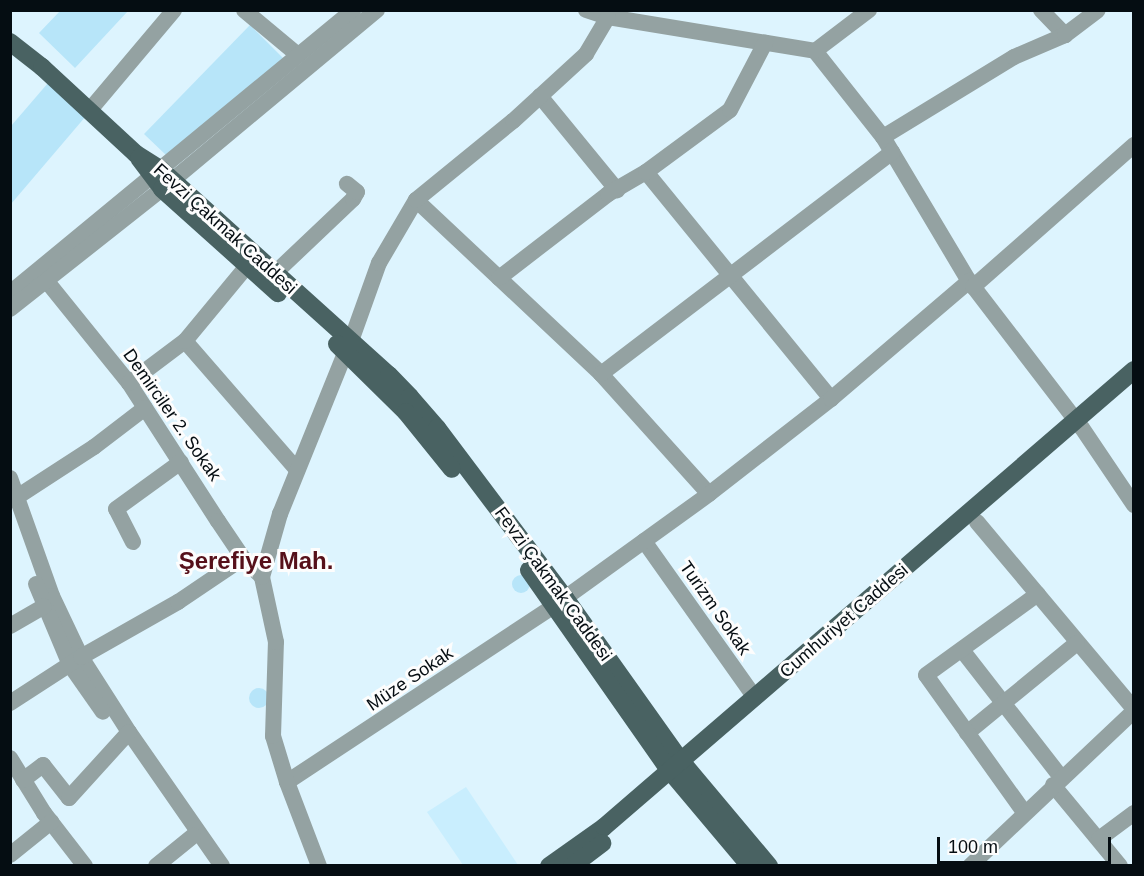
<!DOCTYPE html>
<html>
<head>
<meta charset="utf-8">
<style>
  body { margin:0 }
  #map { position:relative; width:1144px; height:876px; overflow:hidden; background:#ddf4fe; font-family:Helvetica,sans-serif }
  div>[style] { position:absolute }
  .built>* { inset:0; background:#c9eefe }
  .green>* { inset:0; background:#b7e5f9 }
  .round { border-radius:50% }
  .minor>* { height:16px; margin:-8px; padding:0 8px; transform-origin:8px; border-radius:8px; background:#94a2a2 }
  .major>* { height:18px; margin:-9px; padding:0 9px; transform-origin:9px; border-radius:9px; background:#496262 }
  span { translate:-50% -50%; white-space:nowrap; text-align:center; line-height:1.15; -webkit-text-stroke:6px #fdfdfd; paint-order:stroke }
  .street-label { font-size:18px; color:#050d12 }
  .district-label { font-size:24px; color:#56101a; font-weight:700 }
  .frame { position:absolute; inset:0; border:12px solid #050d12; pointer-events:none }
  .scale { position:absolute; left:937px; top:837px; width:174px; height:27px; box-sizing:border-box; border:3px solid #050d12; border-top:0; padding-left:8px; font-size:18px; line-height:21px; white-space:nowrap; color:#050d12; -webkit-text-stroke:4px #fdfdfd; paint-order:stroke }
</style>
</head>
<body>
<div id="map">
  <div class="built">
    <i style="clip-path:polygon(466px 787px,518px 865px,463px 865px,427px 812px)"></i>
  </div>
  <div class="green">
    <i style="clip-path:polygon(60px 11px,60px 10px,128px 11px,75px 68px,39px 33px)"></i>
    <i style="clip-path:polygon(250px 25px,284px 59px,167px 156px,144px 134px)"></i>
    <i style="clip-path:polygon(48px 83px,86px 116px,11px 204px,11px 126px)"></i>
    <i class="round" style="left:512px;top:575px;width:18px;height:18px"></i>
    <i class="round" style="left:249px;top:688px;width:20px;height:20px"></i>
  </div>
  <div class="minor">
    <i style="left:244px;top:10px;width:70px;rotate:39.8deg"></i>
    <i style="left:586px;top:10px;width:23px;rotate:18deg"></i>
    <i style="left:608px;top:17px;width:210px;rotate:9.3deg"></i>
    <i style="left:815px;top:51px;width:110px;rotate:51.7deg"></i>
    <i style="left:883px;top:137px;width:168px;rotate:59.2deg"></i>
    <i style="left:969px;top:281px;width:185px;rotate:52.5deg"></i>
    <i style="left:1082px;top:428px;width:93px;rotate:56deg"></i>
    <i style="left:1041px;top:10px;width:35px;rotate:46deg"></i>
    <i style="left:815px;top:51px;width:68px;rotate:-37.2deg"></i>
    <i style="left:540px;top:96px;width:122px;rotate:50.7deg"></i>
    <i style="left:89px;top:111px;width:132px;rotate:-49.9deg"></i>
    <i style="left:883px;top:137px;width:153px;rotate:-31.4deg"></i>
    <i style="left:1014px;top:57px;width:56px;rotate:-23.3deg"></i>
    <i style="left:1065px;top:35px;width:41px;rotate:-37.1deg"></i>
    <i style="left:646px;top:172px;width:293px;rotate:50.8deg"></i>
    <i style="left:416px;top:200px;width:254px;rotate:43.2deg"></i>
    <i style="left:601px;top:374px;width:161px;rotate:48deg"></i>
    <i style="left:709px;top:494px;width:155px;rotate:-37.9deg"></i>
    <i style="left:831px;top:399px;width:182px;rotate:-40.5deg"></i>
    <i style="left:274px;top:274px;width:109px;rotate:-43.5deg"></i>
    <i style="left:353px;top:199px;width:8px;rotate:-60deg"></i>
    <i style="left:357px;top:192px;width:13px;rotate:-141deg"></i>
    <i style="left:499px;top:278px;width:138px;rotate:-37.6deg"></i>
    <i style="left:608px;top:194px;width:44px;rotate:-30.1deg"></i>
    <i style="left:646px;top:172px;width:104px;rotate:-36.4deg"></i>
    <i style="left:730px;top:110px;width:76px;rotate:-62.4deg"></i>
    <i style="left:45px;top:279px;width:134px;rotate:51.1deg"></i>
    <i style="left:129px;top:383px;width:164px;rotate:57.2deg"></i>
    <i style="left:218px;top:521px;width:45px;rotate:56deg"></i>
    <i style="left:243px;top:558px;width:27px;rotate:45deg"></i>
    <i style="left:973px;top:287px;width:215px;rotate:-41.4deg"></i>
    <i style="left:10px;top:293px;width:445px;rotate:-39.5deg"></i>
    <i style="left:10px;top:309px;width:194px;rotate:-38.3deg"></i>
    <i style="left:162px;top:189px;width:280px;rotate:-39.8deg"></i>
    <i style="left:185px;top:341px;width:171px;rotate:49deg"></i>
    <i style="left:351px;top:341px;width:83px;rotate:-70.3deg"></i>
    <i style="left:379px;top:263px;width:73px;rotate:-59.6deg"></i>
    <i style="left:416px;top:200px;width:125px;rotate:-39.2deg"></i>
    <i style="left:513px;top:121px;width:99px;rotate:-42.5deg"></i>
    <i style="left:586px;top:54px;width:43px;rotate:-59.3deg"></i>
    <i style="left:601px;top:374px;width:366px;rotate:-37.3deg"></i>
    <i style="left:129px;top:383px;width:70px;rotate:-36.9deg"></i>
    <i style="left:185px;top:341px;width:97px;rotate:-50.4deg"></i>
    <i style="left:10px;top:478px;width:125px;rotate:70.4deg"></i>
    <i style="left:52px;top:596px;width:68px;rotate:64.6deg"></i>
    <i style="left:81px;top:657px;width:89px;rotate:57.4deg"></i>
    <i style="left:129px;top:732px;width:163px;rotate:55.2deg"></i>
    <i style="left:17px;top:497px;width:92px;rotate:-33deg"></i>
    <i style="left:94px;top:447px;width:64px;rotate:-37.4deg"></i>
    <i style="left:977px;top:522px;width:244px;rotate:50deg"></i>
    <i style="left:644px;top:541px;width:192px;rotate:54.7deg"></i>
    <i style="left:133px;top:542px;width:37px;rotate:-117deg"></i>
    <i style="left:116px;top:509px;width:80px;rotate:-35.9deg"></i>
    <i style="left:36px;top:584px;width:88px;rotate:67.2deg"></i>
    <i style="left:70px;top:665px;width:57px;rotate:54.9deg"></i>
    <i style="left:565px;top:598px;width:178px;rotate:-35.8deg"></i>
    <i style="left:10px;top:626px;width:39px;rotate:-30deg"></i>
    <i style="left:962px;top:650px;width:161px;rotate:52.1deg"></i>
    <i style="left:10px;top:703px;width:85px;rotate:-32.9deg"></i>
    <i style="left:81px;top:657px;width:112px;rotate:-29.6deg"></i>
    <i style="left:178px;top:602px;width:78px;rotate:-34.1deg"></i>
    <i style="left:967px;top:733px;width:142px;rotate:-39.3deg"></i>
    <i style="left:10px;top:758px;width:65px;rotate:58.3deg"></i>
    <i style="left:44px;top:813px;width:67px;rotate:52.3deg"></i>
    <i style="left:23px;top:780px;width:25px;rotate:-37deg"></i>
    <i style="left:43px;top:765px;width:42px;rotate:51.8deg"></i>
    <i style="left:69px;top:798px;width:89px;rotate:-47.7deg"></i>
    <i style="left:287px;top:782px;width:320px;rotate:-33.4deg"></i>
    <i style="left:1053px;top:785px;width:105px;rotate:50.4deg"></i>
    <i style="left:1024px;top:812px;width:168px;rotate:-125.6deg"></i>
    <i style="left:926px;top:675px;width:138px;rotate:-35.9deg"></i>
    <i style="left:1099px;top:839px;width:44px;rotate:-36.6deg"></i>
    <i style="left:10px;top:855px;width:53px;rotate:-38.8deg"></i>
    <i style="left:156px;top:866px;width:48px;rotate:-39deg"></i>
    <i style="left:319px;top:866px;width:90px;rotate:-110.9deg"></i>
    <i style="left:287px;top:782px;width:48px;rotate:-106.9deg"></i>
    <i style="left:273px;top:736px;width:94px;rotate:-88.2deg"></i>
    <i style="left:276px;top:642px;width:66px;rotate:-102.2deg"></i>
    <i style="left:262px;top:577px;width:66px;rotate:-74.1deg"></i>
    <i style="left:280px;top:514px;width:174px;rotate:-68deg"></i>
    <i style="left:970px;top:866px;width:226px;rotate:-43.4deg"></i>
  </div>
  <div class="major">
    <i style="left:10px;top:42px;width:41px;rotate:38deg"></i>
    <i style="left:42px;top:67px;width:128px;rotate:42.8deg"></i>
    <i style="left:136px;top:154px;width:28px;rotate:32deg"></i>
    <i style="left:160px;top:169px;width:308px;rotate:42deg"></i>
    <i style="left:389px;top:375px;width:30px;rotate:46deg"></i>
    <i style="left:410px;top:397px;width:41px;rotate:48.9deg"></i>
    <i style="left:437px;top:428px;width:213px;rotate:53deg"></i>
    <i style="left:565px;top:598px;width:200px;rotate:54.6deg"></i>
    <i style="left:681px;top:761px;width:137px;rotate:50deg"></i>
    <i style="left:139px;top:158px;width:39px;rotate:53deg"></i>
    <i style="left:162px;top:189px;width:156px;rotate:41.9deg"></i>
    <i style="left:337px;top:344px;width:97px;rotate:44.6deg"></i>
    <i style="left:406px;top:412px;width:73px;rotate:51.1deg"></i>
    <i style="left:529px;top:570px;width:246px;rotate:55deg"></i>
    <i style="left:670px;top:771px;width:124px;rotate:49.9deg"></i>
    <i style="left:549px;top:866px;width:67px;rotate:-35.3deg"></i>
    <i style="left:604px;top:827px;width:700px;rotate:-40.77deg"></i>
    <i style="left:572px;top:866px;width:38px;rotate:-37deg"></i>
  </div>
  <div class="street-label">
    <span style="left:225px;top:229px;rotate:42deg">Fevzi Çakmak Caddesi</span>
    <span style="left:172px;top:415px;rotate:55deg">Demirciler 2. Sokak</span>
    <span style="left:553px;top:584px;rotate:54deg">Fevzi Çakmak Caddesi</span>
    <span style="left:715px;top:608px;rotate:55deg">Turizm Sokak</span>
    <span style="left:844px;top:621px;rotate:-41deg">Cumhuriyet Caddesi</span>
    <span style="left:410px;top:679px;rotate:-34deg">Müze Sokak</span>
  </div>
  <div class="district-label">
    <span style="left:256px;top:561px">Şerefiye Mah.</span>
  </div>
  <div class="frame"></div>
  <div class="scale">100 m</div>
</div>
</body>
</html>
